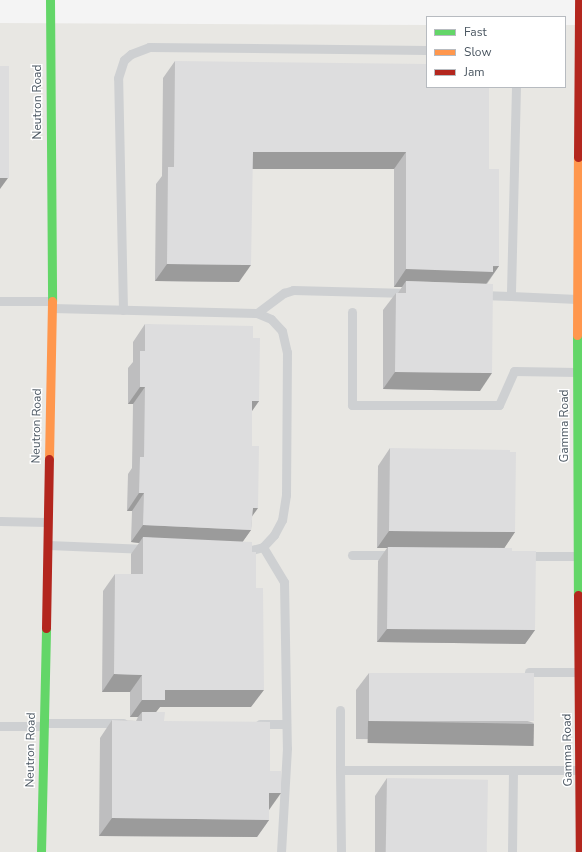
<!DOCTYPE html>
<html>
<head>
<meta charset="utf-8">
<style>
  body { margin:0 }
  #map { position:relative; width:582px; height:852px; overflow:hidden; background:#f4f4f4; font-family:"Nunito Sans",sans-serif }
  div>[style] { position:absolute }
  .commercial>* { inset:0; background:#e8e7e3 }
  .lane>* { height:9px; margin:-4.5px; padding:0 4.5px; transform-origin:4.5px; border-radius:4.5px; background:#ced0d2 }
  .fast>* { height:9px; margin:-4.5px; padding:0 4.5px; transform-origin:4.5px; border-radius:4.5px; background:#63d668 }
  .slow>* { height:9px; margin:-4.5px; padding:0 4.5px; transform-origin:4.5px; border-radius:4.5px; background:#ff974d }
  .jam>* { height:9px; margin:-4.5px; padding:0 4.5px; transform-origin:4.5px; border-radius:4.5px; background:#b3261e }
  .wall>* { inset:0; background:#bebebf }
  .shaded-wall>* { inset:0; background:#9b9b9b; transform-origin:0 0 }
  .building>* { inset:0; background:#ddddde; transform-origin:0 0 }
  span { translate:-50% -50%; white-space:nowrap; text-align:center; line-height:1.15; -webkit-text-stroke:3px #fff; paint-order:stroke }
  .street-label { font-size:12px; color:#4a5661 }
  .legend { position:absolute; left:426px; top:16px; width:140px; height:72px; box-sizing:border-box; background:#fff; border:1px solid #b7bbc0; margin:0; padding:5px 7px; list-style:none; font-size:12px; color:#4a5661 }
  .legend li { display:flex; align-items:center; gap:8px; height:20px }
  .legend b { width:20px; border:1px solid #b7bbc0 }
</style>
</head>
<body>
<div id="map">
  <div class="commercial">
    <i style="clip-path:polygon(0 23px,427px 25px,427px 87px,565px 87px,565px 25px,582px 25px,582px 852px,0 852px)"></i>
  </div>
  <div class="lane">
    <i style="left:516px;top:87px;width:209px;rotate:91.4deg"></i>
    <i style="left:511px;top:296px;width:66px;rotate:2.6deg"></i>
    <i style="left:482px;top:295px;width:29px;rotate:2deg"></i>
    <i style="left:0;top:301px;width:52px"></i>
    <i style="left:52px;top:308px;width:205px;rotate:1.4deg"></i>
    <i style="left:257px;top:313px;width:15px;rotate:23deg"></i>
    <i style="left:271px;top:319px;width:16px;rotate:47deg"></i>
    <i style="left:282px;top:331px;width:22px;rotate:77deg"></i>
    <i style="left:287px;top:352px;width:143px;rotate:90.4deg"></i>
    <i style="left:286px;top:495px;width:25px;rotate:99deg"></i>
    <i style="left:282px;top:520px;width:17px;rotate:118deg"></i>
    <i style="left:274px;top:535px;width:16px;rotate:133deg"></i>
    <i style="left:263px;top:547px;width:23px;rotate:165deg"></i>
    <i style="left:123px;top:310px;width:232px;rotate:-91.2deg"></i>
    <i style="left:118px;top:78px;width:19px;rotate:-72deg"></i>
    <i style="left:124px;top:60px;width:9px;rotate:-41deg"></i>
    <i style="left:131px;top:54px;width:19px;rotate:-21deg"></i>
    <i style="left:149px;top:47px;width:278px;rotate:0.6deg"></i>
    <i style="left:352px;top:312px;width:93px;rotate:90deg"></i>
    <i style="left:352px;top:405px;width:147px"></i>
    <i style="left:499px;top:405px;width:37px;rotate:-66deg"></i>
    <i style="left:514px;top:371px;width:63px;rotate:0.9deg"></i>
    <i style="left:257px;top:313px;width:34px;rotate:-37deg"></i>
    <i style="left:284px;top:293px;width:9px;rotate:-18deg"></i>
    <i style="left:293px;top:290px;width:115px;rotate:1.5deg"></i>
    <i style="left:0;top:521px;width:47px;rotate:1.2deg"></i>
    <i style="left:48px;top:545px;width:99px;rotate:2.3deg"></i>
    <i style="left:263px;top:547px;width:41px;rotate:59deg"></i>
    <i style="left:284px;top:582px;width:166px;rotate:89deg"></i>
    <i style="left:287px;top:748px;width:104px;rotate:93.3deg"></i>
    <i style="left:352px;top:555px;width:43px"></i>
    <i style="left:524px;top:556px;width:54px"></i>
    <i style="left:529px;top:672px;width:50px"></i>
    <i style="left:340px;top:710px;width:60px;rotate:90deg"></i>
    <i style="left:340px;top:770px;width:240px"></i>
    <i style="left:44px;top:723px;width:79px"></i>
    <i style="left:260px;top:724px;width:26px"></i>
    <i style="left:0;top:726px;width:43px"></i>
    <i style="left:340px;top:770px;width:82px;rotate:89.3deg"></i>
    <i style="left:512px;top:852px;width:80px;rotate:-89.3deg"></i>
  </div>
  <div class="fast">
    <i style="left:50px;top:0;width:301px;rotate:89.6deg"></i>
    <i style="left:577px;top:335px;width:260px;rotate:89.8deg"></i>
    <i style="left:41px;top:852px;width:224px;rotate:-88.7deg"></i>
  </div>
  <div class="slow">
    <i style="left:577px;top:335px;width:178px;rotate:-89.7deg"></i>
    <i style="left:49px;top:459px;width:158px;rotate:-88.9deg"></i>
  </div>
  <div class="jam">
    <i style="left:578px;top:157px;width:157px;rotate:-89.6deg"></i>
    <i style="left:578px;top:595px;width:257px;rotate:89.6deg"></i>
    <i style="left:46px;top:628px;width:169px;rotate:-89deg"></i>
  </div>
  <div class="wall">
    <i style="clip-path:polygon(175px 61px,489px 169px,499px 266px,487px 284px,480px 391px,383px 389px,383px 310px,396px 293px,398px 293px,402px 287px,394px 287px,394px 169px,252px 169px,239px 282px,155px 281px,156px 184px,162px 176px,163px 78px)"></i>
    <i style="clip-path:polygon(145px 324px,253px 338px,259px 401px,252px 411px,252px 516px,251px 530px,243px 541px,251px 707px,160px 707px,156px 712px,164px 721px,269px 810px,269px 820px,257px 837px,99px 836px,100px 738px,112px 720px,136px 721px,138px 717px,130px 717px,130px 692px,102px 692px,103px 591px,115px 574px,131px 574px,131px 554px,139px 543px,131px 542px,132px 511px,127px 511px,128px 474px,132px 468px,133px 404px,128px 404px,128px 368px,133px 362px,133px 342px)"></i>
    <i style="clip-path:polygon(390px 448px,515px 532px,504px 548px,512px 551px,535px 630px,525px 644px,377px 642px,378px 561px,387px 548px,377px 548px,378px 466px)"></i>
    <i style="clip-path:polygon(369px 673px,534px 723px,522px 741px,356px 739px,356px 690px)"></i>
    <i style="clip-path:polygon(387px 778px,487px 852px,375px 852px,375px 796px)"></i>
  </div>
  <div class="shaded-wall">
    <i style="clip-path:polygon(253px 152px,406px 152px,394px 169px,240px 169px)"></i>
    <i style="clip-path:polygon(0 178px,8px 178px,0 189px)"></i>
    <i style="clip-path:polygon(167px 264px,251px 265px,239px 282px,155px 281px)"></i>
    <i style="clip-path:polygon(499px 266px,486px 284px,406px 281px,402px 287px,394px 287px,406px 269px)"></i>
    <i style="clip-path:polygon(395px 372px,492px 373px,480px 391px,383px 389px)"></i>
    <i style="clip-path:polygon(140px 387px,145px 387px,133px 404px,128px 404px)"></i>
    <i style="clip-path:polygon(252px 401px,259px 401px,247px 418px)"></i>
    <i style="clip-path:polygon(139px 493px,144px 493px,132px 511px,127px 511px)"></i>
    <i style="clip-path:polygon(253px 508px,258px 508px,246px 525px)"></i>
    <i style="clip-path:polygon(143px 525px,251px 530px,239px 547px,143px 537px,139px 543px,131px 542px)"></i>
    <i style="clip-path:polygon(389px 531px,515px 532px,503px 550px,388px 547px,387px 548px,377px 548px)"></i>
    <i style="clip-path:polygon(387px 629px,535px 630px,525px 644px,377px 642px)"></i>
    <i style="clip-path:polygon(114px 674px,142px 675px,130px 692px,102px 692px)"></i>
    <i style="clip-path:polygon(165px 690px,264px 690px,251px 707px,160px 707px,152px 717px,142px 712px,138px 717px,130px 717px,142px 700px)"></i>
    <i style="left:368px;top:721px;width:166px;height:22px;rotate:1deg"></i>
    <i style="clip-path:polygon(269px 793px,281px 793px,269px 810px)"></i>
    <i style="clip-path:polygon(112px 818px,269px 820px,257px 837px,99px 836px)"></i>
  </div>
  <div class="building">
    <i style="clip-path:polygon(175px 61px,427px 64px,427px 87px,489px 87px,489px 169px,499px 169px,499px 266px,493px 266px,493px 272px,406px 269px,406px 152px,253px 152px,251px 265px,167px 264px,168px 167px,174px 167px)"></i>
    <i style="left:0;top:66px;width:9px;height:112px"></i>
    <i style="clip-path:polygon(406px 281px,493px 284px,492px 373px,395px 372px,396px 293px,406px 293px)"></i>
    <i style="clip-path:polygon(145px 324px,253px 326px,253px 338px,260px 338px,259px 401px,252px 401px,252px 446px,259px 446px,258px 508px,253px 508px,251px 530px,143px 525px,144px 493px,139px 493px,140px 457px,144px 457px,145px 387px,140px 387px,140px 351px,145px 351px)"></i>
    <i style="clip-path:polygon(390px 448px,510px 450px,510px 452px,516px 452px,515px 532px,389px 531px)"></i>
    <i style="clip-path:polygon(143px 537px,252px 542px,252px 552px,256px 552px,256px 588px,263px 588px,264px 690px,165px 690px,165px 700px,142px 700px,142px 675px,114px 674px,115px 574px,143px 574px)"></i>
    <i style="clip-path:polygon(388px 547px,512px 548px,512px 551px,536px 551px,535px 630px,387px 629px)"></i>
    <i style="left:369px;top:673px;width:165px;height:48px"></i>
    <i style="clip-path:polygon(142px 712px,165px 712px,164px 721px,270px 722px,270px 771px,281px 771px,281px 793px,269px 793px,269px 820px,112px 818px,112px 720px,142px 721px)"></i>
    <i style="left:387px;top:778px;width:101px;height:74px;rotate:1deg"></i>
  </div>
  <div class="street-label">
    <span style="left:38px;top:102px;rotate:-90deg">Neutron Road</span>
    <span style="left:37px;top:426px;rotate:-89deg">Neutron Road</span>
    <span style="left:565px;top:426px;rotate:-90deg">Gamma Road</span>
    <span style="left:31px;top:750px;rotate:-89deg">Neutron Road</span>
    <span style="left:568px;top:750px;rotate:-91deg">Gamma Road</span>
  </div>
  <ul class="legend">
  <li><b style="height:5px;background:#63d668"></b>Fast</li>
  <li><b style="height:5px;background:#ff974d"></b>Slow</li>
  <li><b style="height:5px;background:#b3261e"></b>Jam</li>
  </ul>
</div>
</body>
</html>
